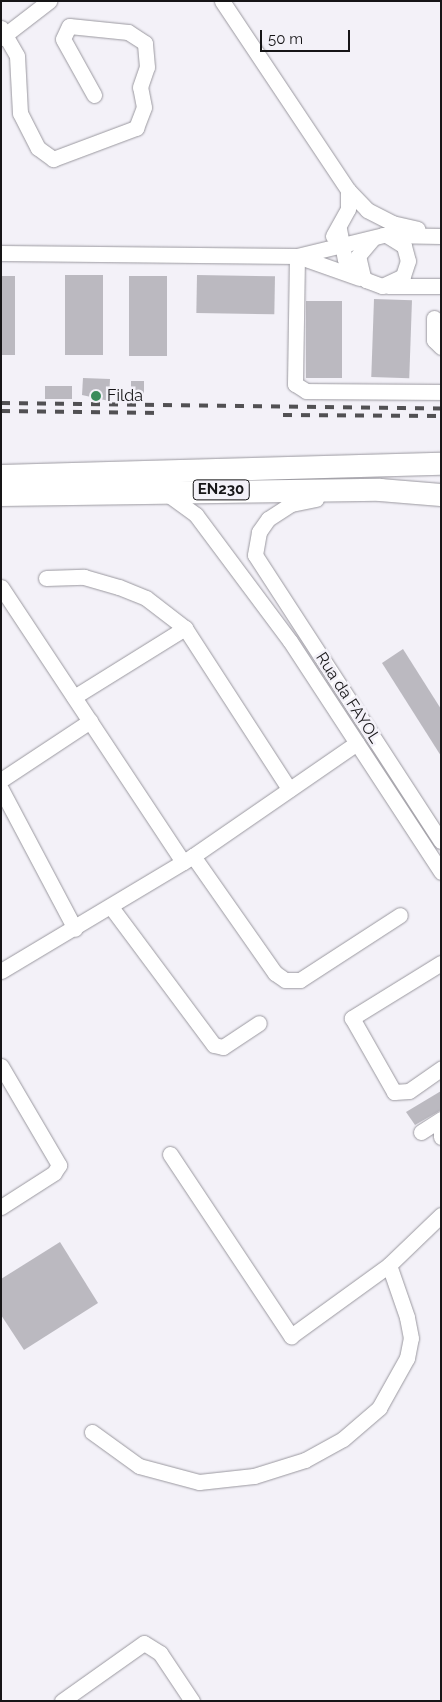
<!DOCTYPE html>
<html>
<head>
<meta charset="utf-8">
<style>
  body { margin:0 }
  #map { position:relative; width:442px; height:1702px; overflow:hidden; background:#f3f1f8; font-family:Raleway,sans-serif }
  div>[style] { position:absolute }
  .building>* { inset:0; background:#bbb9c0; transform-origin:0 0 }
  .roads { filter:drop-shadow(0 0 1px #9a989f) drop-shadow(0 0 1px #9a989f) }
  .minor>* { height:15px; margin:-7.5px; padding:0 7.5px; transform-origin:7.5px; border-radius:7.5px; background:#fff }
  .highway>* { height:22px; margin:-11px; padding:0 11px; transform-origin:11px; border-radius:11px; background:#fff }
  .rail>* { height:4px; margin-top:-2px; transform-origin:0; background:repeating-linear-gradient(90deg,#515053 0 9px,transparent 0 18px) }
  .dots>* { width:14px; height:14px; translate:-50% -50%; box-sizing:border-box; border:2px solid #f3f1f8; border-radius:50% }
  span { translate:-50% -50%; white-space:nowrap; text-align:center; line-height:1.15; -webkit-text-stroke:5px #f3f1f8; paint-order:stroke }
  .shield-label span { padding:1px 4px; background:#f3f1f8; border:1px solid; border-radius:4px; -webkit-text-stroke-width:0 }
  .shield-label { font-size:15px; color:#161517; font-weight:700 }
  .poi-label { font-size:16px; color:#161517 }
  .left { translate:0 -50%; text-align:left }
  .street-label { font-size:16px; color:#161517 }
  .frame { position:absolute; inset:0; border:2px solid #161517; pointer-events:none }
  .scale { position:absolute; left:260px; top:30px; width:90px; height:22px; box-sizing:border-box; border:2px solid #161517; border-top:0; padding-left:6px; font-size:15px; line-height:18px; white-space:nowrap; color:#161517; -webkit-text-stroke:4px #f3f1f8; paint-order:stroke }
</style>
</head>
<body>
<div id="map">
  <div class="building">
    <i style="left:65px;top:275px;width:38px;height:80px"></i>
    <i style="left:197px;top:275px;width:78px;height:38px;rotate:1deg"></i>
    <i style="left:1px;top:276px;width:14px;height:79px"></i>
    <i style="left:129px;top:276px;width:38px;height:80px"></i>
    <i style="left:374px;top:299px;width:38px;height:78px;rotate:2deg"></i>
    <i style="left:306px;top:301px;width:36px;height:77px"></i>
    <i style="clip-path:polygon(83px 378px,110px 379px,109px 401px,82px 395px)"></i>
    <i style="left:131px;top:381px;width:13px;height:13px"></i>
    <i style="left:45px;top:386px;width:27px;height:13px"></i>
    <i style="clip-path:polygon(403px 649px,441px 709px,441px 756px,382px 663px)"></i>
    <i style="clip-path:polygon(441px 1091px,441px 1110px,415px 1125px,406px 1112px)"></i>
    <i style="clip-path:polygon(60px 1242px,98px 1303px,24px 1350px,1px 1315px,1px 1279px)"></i>
  </div>
  <div class="roads">
    <div class="minor">
      <i style="left:222px;top:1px;width:227px;rotate:56.3deg"></i>
      <i style="left:348px;top:190px;width:28px;rotate:46deg"></i>
      <i style="left:367px;top:210px;width:28px;rotate:27deg"></i>
      <i style="left:392px;top:223px;width:26px;rotate:13deg"></i>
      <i style="left:1px;top:28px;width:32px;rotate:60deg"></i>
      <i style="left:17px;top:56px;width:57px;rotate:87deg"></i>
      <i style="left:20px;top:113px;width:39px;rotate:63deg"></i>
      <i style="left:38px;top:148px;width:19px;rotate:36deg"></i>
      <i style="left:53px;top:159px;width:89px;rotate:-20.5deg"></i>
      <i style="left:136px;top:128px;width:22px;rotate:-69deg"></i>
      <i style="left:144px;top:107px;width:20px;rotate:-101deg"></i>
      <i style="left:140px;top:87px;width:21px;rotate:-71deg"></i>
      <i style="left:147px;top:67px;width:24px;rotate:-95deg"></i>
      <i style="left:145px;top:43px;width:20px;rotate:-147deg"></i>
      <i style="left:128px;top:32px;width:59px;rotate:-174.2deg"></i>
      <i style="left:69px;top:26px;width:14px;rotate:115deg"></i>
      <i style="left:63px;top:39px;width:64px;rotate:61deg"></i>
      <i style="left:1px;top:38px;width:61px;rotate:-37.6deg"></i>
      <i style="left:339px;top:229px;width:31px;rotate:79deg"></i>
      <i style="left:345px;top:259px;width:30px;rotate:45deg"></i>
      <i style="left:366px;top:280px;width:17px;rotate:21deg"></i>
      <i style="left:382px;top:286px;width:23px;rotate:-25deg"></i>
      <i style="left:403px;top:276px;width:16px;rotate:-72deg"></i>
      <i style="left:408px;top:261px;width:16px;rotate:-105deg"></i>
      <i style="left:404px;top:246px;width:19px;rotate:-148deg"></i>
      <i style="left:333px;top:236px;width:31px;rotate:-61deg"></i>
      <i style="left:348px;top:209px;width:19px;rotate:-90deg"></i>
      <i style="left:1px;top:253px;width:296px;rotate:0.6deg"></i>
      <i style="left:297px;top:256px;width:89px;rotate:-13.7deg"></i>
      <i style="left:383px;top:235px;width:58px;rotate:1deg"></i>
      <i style="left:297px;top:256px;width:128px;rotate:90.9deg"></i>
      <i style="left:295px;top:384px;width:13px;rotate:32deg"></i>
      <i style="left:306px;top:391px;width:135px;rotate:0.4deg"></i>
      <i style="left:297px;top:256px;width:66px;rotate:19.5deg"></i>
      <i style="left:363px;top:277px;width:22px;rotate:-103deg"></i>
      <i style="left:358px;top:256px;width:23px;rotate:-50deg"></i>
      <i style="left:388px;top:286px;width:53px"></i>
      <i style="left:434px;top:318px;width:22px;rotate:90deg"></i>
      <i style="left:434px;top:340px;width:10px;rotate:45deg"></i>
      <i style="left:166px;top:493px;width:37px;rotate:36deg"></i>
      <i style="left:196px;top:515px;width:157px;rotate:53.3deg"></i>
      <i style="left:290px;top:641px;width:276px;rotate:56.8deg"></i>
      <i style="left:316px;top:499px;width:25px;rotate:169deg"></i>
      <i style="left:291px;top:504px;width:27px;rotate:147deg"></i>
      <i style="left:268px;top:519px;width:16px;rotate:125deg"></i>
      <i style="left:259px;top:532px;width:23px;rotate:100deg"></i>
      <i style="left:255px;top:555px;width:341px;rotate:57deg"></i>
      <i style="left:46px;top:578px;width:38px;rotate:-2deg"></i>
      <i style="left:84px;top:577px;width:36px;rotate:16deg"></i>
      <i style="left:119px;top:587px;width:29px;rotate:22deg"></i>
      <i style="left:146px;top:598px;width:49px;rotate:37.6deg"></i>
      <i style="left:185px;top:628px;width:192px;rotate:57.1deg"></i>
      <i style="left:1px;top:587px;width:330px;rotate:56.5deg"></i>
      <i style="left:74px;top:697px;width:131px;rotate:-31.9deg"></i>
      <i style="left:1px;top:780px;width:107px;rotate:-33.5deg"></i>
      <i style="left:1px;top:789px;width:158px;rotate:62.1deg"></i>
      <i style="left:193px;top:856px;width:143px;rotate:55deg"></i>
      <i style="left:275px;top:973px;width:12px;rotate:35deg"></i>
      <i style="left:285px;top:980px;width:15px"></i>
      <i style="left:300px;top:980px;width:119px;rotate:-33deg"></i>
      <i style="left:111px;top:907px;width:172px;rotate:53.3deg"></i>
      <i style="left:214px;top:1045px;width:9px;rotate:13deg"></i>
      <i style="left:223px;top:1047px;width:43px;rotate:-33.7deg"></i>
      <i style="left:441px;top:963px;width:105px;rotate:148.3deg"></i>
      <i style="left:352px;top:1018px;width:85px;rotate:60.4deg"></i>
      <i style="left:394px;top:1092px;width:15px;rotate:-4deg"></i>
      <i style="left:409px;top:1091px;width:39px;rotate:-35deg"></i>
      <i style="left:1px;top:971px;width:224px;rotate:-30.9deg"></i>
      <i style="left:193px;top:856px;width:199px;rotate:-34.6deg"></i>
      <i style="left:1px;top:1066px;width:115px;rotate:59.6deg"></i>
      <i style="left:59px;top:1165px;width:9px;rotate:122deg"></i>
      <i style="left:54px;top:1173px;width:63px;rotate:147.3deg"></i>
      <i style="left:441px;top:1120px;width:17px;rotate:90deg"></i>
      <i style="left:421px;top:1132px;width:24px;rotate:-33deg"></i>
      <i style="left:170px;top:1154px;width:219px;rotate:56.4deg"></i>
      <i style="left:291px;top:1336px;width:121px;rotate:-35.9deg"></i>
      <i style="left:389px;top:1265px;width:72px;rotate:-43.9deg"></i>
      <i style="left:92px;top:1432px;width:58px;rotate:35.9deg"></i>
      <i style="left:139px;top:1466px;width:62px;rotate:14.9deg"></i>
      <i style="left:199px;top:1482px;width:55px;rotate:-6.2deg"></i>
      <i style="left:254px;top:1476px;width:53px;rotate:-17.4deg"></i>
      <i style="left:305px;top:1460px;width:43px;rotate:-28.9deg"></i>
      <i style="left:343px;top:1439px;width:48px;rotate:-40.7deg"></i>
      <i style="left:379px;top:1408px;width:57px;rotate:-60.8deg"></i>
      <i style="left:407px;top:1358px;width:20px;rotate:-79deg"></i>
      <i style="left:411px;top:1338px;width:21px;rotate:-101deg"></i>
      <i style="left:407px;top:1317px;width:55px;rotate:-109.1deg"></i>
      <i style="left:62px;top:1701px;width:100px;rotate:-35.3deg"></i>
      <i style="left:144px;top:1643px;width:19px;rotate:32deg"></i>
      <i style="left:160px;top:1653px;width:58px;rotate:56.3deg"></i>
    </div>
    <div class="highway">
      <i style="left:1px;top:476px;width:440px;rotate:-1.6deg"></i>
      <i style="left:1px;top:495px;width:379px;rotate:-0.8deg"></i>
      <i style="left:380px;top:490px;width:61px;rotate:4.7deg"></i>
    </div>
  </div>
  <div class="rail">
    <i style="left:1px;top:403px;width:440px;rotate:0.7deg"></i>
    <i style="left:1px;top:411px;width:160px;rotate:0.7deg"></i>
    <i style="left:283px;top:415px;width:158px;rotate:0.4deg"></i>
  </div>
  <div class="dots">
    <i style="left:96px;top:396px;background:#3a8b5b"></i>
  </div>
  <div class="shield-label">
    <span style="left:221px;top:490px">EN230</span>
  </div>
  <div class="poi-label">
    <span class="left" style="left:107px;top:396px">Filda</span>
  </div>
  <div class="street-label">
    <span style="left:348px;top:698px;rotate:57deg">Rua da FAYOL</span>
  </div>
  <div class="frame"></div>
  <div class="scale">50 m</div>
</div>
</body>
</html>
